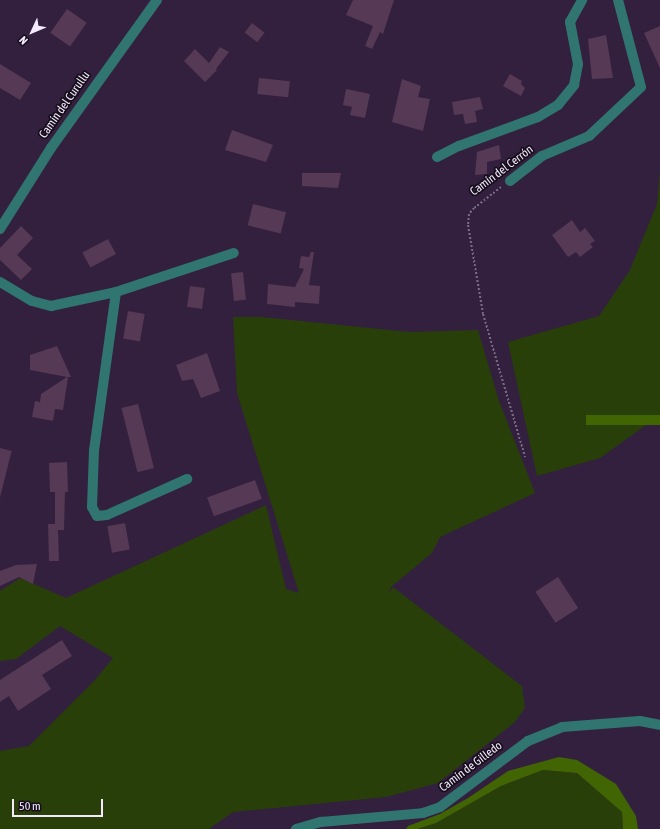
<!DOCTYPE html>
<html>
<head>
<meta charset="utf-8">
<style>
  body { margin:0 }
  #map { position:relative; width:660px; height:829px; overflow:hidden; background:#32203e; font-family:"Asap Condensed",sans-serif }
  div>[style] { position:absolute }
  .green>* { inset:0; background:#293f0a }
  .forest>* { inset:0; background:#416503; transform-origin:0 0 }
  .building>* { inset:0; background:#563954; transform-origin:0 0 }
  .path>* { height:2px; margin-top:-1px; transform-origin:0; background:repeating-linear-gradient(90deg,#7b6c86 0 2px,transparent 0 4px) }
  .minor>* { height:10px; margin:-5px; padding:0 5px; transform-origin:5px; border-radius:5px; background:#317571 }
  span { translate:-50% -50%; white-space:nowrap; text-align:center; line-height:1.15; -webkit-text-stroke:3.5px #160e1b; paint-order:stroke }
  .street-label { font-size:12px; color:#f4e9fd }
  .north { position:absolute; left:12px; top:12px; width:40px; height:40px; -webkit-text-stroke:3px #160e1b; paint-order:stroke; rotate:226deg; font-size:11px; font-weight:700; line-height:16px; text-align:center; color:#f4e9fd }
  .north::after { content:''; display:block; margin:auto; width:14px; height:18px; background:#f4e9fd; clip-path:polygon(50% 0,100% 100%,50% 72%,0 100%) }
  .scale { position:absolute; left:12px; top:799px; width:91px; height:18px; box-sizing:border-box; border:2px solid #f4e9fd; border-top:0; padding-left:5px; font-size:12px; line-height:14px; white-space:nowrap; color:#f4e9fd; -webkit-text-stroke:3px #160e1b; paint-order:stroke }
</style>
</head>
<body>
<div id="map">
  <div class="green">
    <i style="clip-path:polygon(660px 170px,660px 415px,600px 458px,537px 476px,508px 342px,599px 316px,630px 270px,657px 204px)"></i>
    <i style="clip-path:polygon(233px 317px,262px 317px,409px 332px,478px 330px,499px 401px,535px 493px,440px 537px,432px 553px,391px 587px,388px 595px,393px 587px,522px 686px,525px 708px,515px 722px,438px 783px,386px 797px,233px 812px,209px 829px,0 829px,0 751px,29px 746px,94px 681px,113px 658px,60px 626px,16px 659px,0 661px,0 591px,20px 578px,66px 598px,266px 505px,286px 589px,299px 593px,237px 393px)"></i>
    <i style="clip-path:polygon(543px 770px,577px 773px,622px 812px,623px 829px,417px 829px,436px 823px,501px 786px)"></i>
  </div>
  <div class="forest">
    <i style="left:660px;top:415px;width:10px;height:74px;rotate:90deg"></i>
    <i style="clip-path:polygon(559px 757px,577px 760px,616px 784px,636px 816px,638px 829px,623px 829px,622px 812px,577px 773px,543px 770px,501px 786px,436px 823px,417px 829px,406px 829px,408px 826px,440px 814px,468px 798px,508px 771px)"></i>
  </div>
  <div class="building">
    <i style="clip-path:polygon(353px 0,394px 0,383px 34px,380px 32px,372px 49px,365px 46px,373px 26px,346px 15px)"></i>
    <i style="left:67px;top:9px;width:24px;height:29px;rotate:35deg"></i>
    <i style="left:252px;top:23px;width:16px;height:12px;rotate:38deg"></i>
    <i style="clip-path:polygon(660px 26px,660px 68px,644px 33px)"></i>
    <i style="clip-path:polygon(606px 35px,613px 78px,592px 79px,588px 39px)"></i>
    <i style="clip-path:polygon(220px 47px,229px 52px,216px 69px,217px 70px,205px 82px,184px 61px,195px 49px,209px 63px)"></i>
    <i style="clip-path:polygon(0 64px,31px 83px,20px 100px,0 88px)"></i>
    <i style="clip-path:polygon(510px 74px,522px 81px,521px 84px,525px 88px,521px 96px,503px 86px)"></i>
    <i style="left:259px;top:78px;width:31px;height:16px;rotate:6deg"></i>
    <i style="clip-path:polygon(402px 79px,421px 86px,418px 97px,430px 99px,423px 131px,392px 122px)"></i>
    <i style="clip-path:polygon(346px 89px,370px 94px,365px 118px,350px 115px,352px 107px,343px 105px)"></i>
    <i style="clip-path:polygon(480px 97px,483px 109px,475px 111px,477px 122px,465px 124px,463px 114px,454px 115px,452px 102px)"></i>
    <i style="clip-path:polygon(232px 130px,273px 145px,266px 162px,225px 150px)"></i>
    <i style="clip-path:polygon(499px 145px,501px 159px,487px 162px,487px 174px,475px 175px,477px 152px)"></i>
    <i style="clip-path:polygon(302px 173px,341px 173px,338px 188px,302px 186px)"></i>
    <i style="left:253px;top:204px;width:34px;height:22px;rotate:14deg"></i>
    <i style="clip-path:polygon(572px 220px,580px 232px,585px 228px,595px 241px,590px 244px,593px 247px,580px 257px,576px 252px,568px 257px,552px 235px)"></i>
    <i style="clip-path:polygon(21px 226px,33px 238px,17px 255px,32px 269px,21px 280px,0 260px,0 248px)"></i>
    <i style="left:108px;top:239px;width:17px;height:29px;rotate:62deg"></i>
    <i style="clip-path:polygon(311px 252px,314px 252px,309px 285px,320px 286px,319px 304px,295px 302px,295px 307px,267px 304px,268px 284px,295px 287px,304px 269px,299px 268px,301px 256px,309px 257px)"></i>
    <i style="left:243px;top:272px;width:28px;height:12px;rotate:84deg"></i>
    <i style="left:190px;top:286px;width:15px;height:21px;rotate:8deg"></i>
    <i style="left:128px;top:311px;width:17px;height:28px;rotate:10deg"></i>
    <i style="clip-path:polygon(57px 346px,71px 377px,68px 377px,63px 410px,55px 409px,53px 421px,32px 417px,35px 401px,40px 402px,41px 394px,67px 377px,30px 370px,30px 355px)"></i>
    <i style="clip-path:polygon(207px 353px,220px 391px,201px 398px,193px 379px,182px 381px,176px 365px)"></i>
    <i style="left:138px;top:404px;width:66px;height:17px;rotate:76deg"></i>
    <i style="left:0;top:448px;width:12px;height:52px;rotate:14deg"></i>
    <i style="clip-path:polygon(67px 462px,68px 492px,65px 492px,64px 530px,58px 530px,59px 561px,49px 561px,48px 524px,55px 524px,55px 492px,50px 492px,49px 463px)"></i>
    <i style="left:255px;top:480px;width:20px;height:51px;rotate:70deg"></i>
    <i style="left:125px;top:523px;width:27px;height:18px;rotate:80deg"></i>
    <i style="clip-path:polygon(37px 564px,33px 584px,19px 577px,0 586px,0 571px,16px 565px)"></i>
    <i style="left:558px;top:577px;width:37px;height:27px;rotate:57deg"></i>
    <i style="clip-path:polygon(62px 640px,72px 656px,42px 675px,51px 689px,18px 711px,9px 696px,0 702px,0 680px)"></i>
  </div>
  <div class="path">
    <i style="left:501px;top:187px;width:34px;rotate:142deg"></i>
    <i style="left:474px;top:208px;width:8px;rotate:130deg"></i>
    <i style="left:469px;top:214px;width:11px;rotate:95deg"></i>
    <i style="left:468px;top:225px;width:90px;rotate:80.4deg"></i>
    <i style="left:483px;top:314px;width:149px;rotate:73.6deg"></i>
  </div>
  <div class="minor">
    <i style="left:437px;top:157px;width:25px;rotate:-27deg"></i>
    <i style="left:459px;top:146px;width:84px;rotate:-20.2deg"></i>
    <i style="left:538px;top:117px;width:23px;rotate:-31deg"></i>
    <i style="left:558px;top:105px;width:26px;rotate:-51deg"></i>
    <i style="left:574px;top:85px;width:21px;rotate:-79deg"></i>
    <i style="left:578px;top:64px;width:43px;rotate:-100.8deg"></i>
    <i style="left:570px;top:22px;width:25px;rotate:-61deg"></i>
    <i style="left:510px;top:181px;width:41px;rotate:-38deg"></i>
    <i style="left:542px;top:156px;width:51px;rotate:-23.1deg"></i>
    <i style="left:589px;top:136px;width:71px;rotate:-43.3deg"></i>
    <i style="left:641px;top:87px;width:90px;rotate:-104.8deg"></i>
    <i style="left:0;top:229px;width:96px;rotate:-57.8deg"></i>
    <i style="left:51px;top:148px;width:182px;rotate:-54.4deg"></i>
    <i style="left:0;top:282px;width:37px;rotate:31deg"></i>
    <i style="left:32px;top:301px;width:20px;rotate:15deg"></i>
    <i style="left:51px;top:306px;width:66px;rotate:-12.2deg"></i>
    <i style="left:116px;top:292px;width:124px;rotate:-18.3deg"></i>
    <i style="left:116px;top:292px;width:160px;rotate:97.9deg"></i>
    <i style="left:94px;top:450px;width:57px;rotate:92deg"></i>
    <i style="left:92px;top:507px;width:10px;rotate:61deg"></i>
    <i style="left:97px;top:516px;width:10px;rotate:-6deg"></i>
    <i style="left:107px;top:515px;width:88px;rotate:-24.2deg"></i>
    <i style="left:296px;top:829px;width:26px;rotate:-16deg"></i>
    <i style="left:321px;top:822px;width:102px;rotate:-5deg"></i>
    <i style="left:423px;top:813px;width:18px;rotate:-19deg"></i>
    <i style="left:440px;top:807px;width:110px;rotate:-36.9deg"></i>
    <i style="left:528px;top:741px;width:37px;rotate:-22deg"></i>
    <i style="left:562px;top:727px;width:78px;rotate:-4.4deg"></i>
    <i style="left:640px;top:721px;width:20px;rotate:11deg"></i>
  </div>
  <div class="street-label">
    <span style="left:65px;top:105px;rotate:-55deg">Camín del Curullu</span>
    <span style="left:502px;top:171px;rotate:-37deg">Camín del Cerrón</span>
    <span style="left:471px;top:767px;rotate:-37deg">Camín de Gilledo</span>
  </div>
  <div class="north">N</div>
  <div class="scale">50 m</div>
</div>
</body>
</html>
